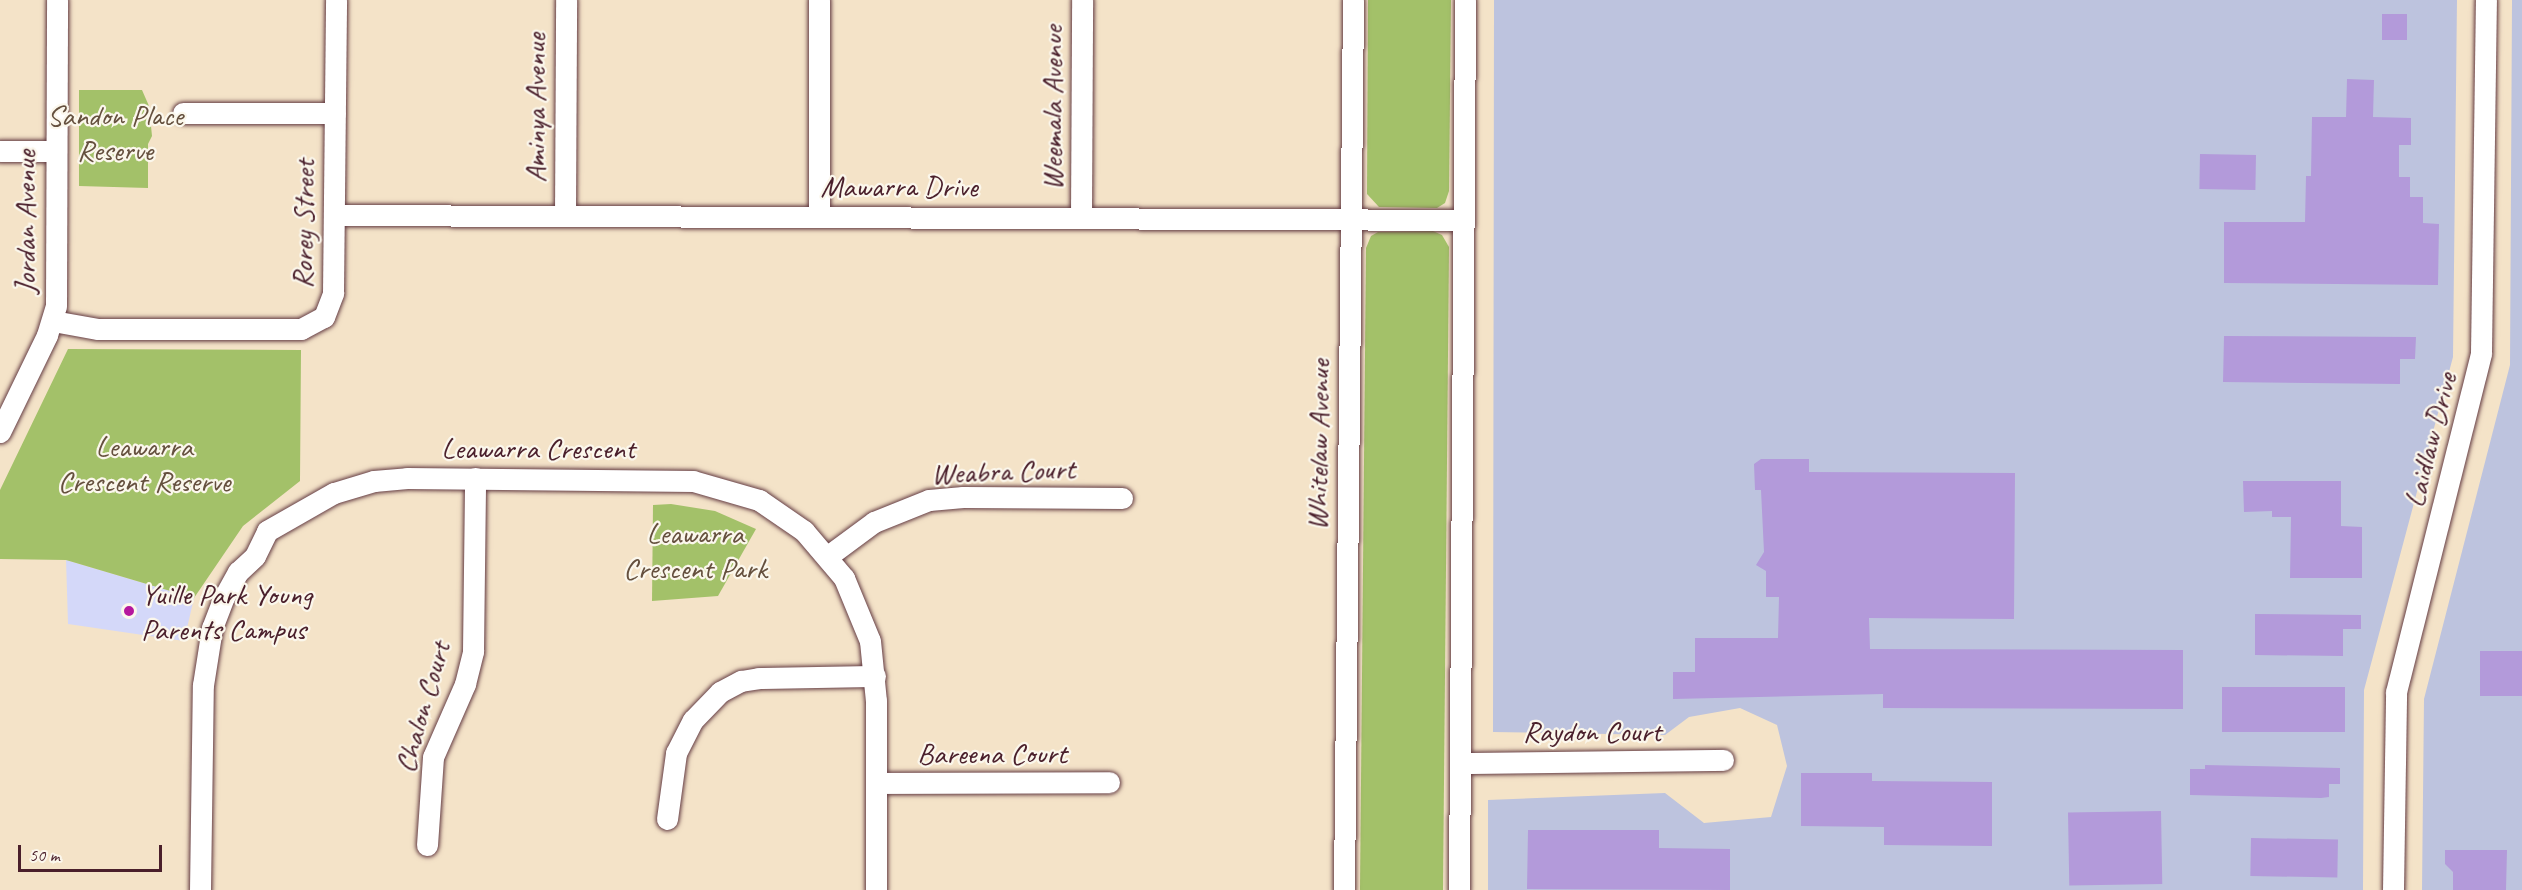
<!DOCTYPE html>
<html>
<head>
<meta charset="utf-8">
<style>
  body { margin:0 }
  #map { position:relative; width:2522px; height:890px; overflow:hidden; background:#f4e3c8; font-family:Caveat,sans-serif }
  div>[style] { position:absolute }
  .built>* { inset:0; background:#d4d8f9 }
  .industrial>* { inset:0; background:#bdc3de }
  .green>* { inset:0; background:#a3c169 }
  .building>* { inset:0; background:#b39ada; transform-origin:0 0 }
  .roads { filter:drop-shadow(0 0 2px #643c43) drop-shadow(0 0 2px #643c43) }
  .minor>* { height:21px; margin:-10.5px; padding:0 10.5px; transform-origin:10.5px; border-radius:10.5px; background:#fff }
  .dots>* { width:16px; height:16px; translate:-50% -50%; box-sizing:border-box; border:3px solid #fbf7ec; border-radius:50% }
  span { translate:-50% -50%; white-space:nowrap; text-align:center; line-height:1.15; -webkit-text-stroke:4.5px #fbf7ec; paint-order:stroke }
  .street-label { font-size:30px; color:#4a1f2b }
  .park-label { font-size:30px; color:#65503e }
  .poi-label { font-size:30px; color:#4a1f2b }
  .left { translate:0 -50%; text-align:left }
  .scale { position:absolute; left:18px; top:845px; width:144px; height:27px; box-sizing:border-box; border:3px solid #4a1f2b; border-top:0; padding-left:8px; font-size:18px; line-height:21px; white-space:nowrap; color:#4a1f2b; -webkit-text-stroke:4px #fbf7ec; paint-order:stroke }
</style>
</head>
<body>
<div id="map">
  <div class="built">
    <i style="clip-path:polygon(66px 560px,194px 598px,184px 641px,68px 624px)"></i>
  </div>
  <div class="industrial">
    <i style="clip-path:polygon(1494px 0,2457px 0,2453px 357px,2364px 690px,2363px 890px,1488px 890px,1488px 800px,1665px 793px,1704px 823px,1771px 817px,1787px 766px,1777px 725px,1740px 708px,1689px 717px,1665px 735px,1493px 732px)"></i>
    <i style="clip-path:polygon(2512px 0,2522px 0,2522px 890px,2422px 890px,2424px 699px,2510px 365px)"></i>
  </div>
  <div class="green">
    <i style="clip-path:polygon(1368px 0,1451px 0,1449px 191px,1445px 203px,1437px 208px,1379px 207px,1367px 194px)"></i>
    <i style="clip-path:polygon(79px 90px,142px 90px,149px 106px,152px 136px,148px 144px,148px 188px,79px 186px)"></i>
    <i style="clip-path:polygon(1433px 231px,1442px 235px,1449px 247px,1443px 890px,1360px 890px,1366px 248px,1371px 236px,1378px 232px)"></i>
    <i style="clip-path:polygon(68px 349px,301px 350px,300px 481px,243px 526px,194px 598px,66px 560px,0 559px,0 490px)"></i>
    <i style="clip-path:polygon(671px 504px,715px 511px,756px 529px,718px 596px,652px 601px,653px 505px)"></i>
  </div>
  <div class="building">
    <i style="left:2382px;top:14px;width:25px;height:26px"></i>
    <i style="clip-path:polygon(2347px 79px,2374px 80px,2373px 117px,2411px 118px,2411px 145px,2399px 145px,2399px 177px,2410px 177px,2410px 197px,2423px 197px,2423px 223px,2439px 224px,2438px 285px,2224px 283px,2224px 222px,2305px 222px,2306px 176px,2311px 176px,2312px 117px,2346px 117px)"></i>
    <i style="left:2200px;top:154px;width:56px;height:35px;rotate:1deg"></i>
    <i style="clip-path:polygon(2224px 336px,2416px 337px,2415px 359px,2400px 359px,2400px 384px,2223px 382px)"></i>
    <i style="clip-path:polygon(1761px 459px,1809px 459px,1809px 472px,2015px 473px,2014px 619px,1869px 618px,1870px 649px,2183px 650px,2183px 709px,1883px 708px,1883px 694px,1673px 699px,1673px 672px,1695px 672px,1695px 638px,1778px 638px,1779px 597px,1766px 597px,1766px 571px,1756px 565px,1764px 552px,1761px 490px,1755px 490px,1754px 464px)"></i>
    <i style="clip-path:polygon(2243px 481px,2341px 481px,2341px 526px,2362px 527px,2362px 578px,2290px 578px,2291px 517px,2272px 517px,2272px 511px,2244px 512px)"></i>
    <i style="clip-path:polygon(2255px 614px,2361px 615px,2361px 629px,2343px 629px,2343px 656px,2255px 655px)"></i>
    <i style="left:2480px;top:651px;width:42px;height:45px"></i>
    <i style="left:2222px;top:687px;width:123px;height:45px"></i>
    <i style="clip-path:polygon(2205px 765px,2340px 768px,2340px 784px,2329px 784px,2329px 797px,2321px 798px,2190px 795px,2190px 769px,2205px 769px)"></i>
    <i style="clip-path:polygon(1801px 773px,1872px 773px,1872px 781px,1992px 782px,1992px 846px,1884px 845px,1884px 827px,1801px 826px)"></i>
    <i style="left:2161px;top:811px;width:73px;height:93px;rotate:89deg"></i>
    <i style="clip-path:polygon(1528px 830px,1659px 830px,1659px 848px,1730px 849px,1730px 890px,1527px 889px)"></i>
    <i style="left:2251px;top:838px;width:87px;height:38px;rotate:1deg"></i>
    <i style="clip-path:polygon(2445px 850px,2507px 850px,2506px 890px,2453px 890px,2453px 872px,2445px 864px)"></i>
  </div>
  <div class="roads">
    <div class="minor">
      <i style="left:183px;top:113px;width:152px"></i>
      <i style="left:0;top:151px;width:54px"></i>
      <i style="left:335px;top:215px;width:1128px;rotate:0.25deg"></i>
      <i style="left:565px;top:216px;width:216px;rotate:-89.7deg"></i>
      <i style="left:819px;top:216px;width:216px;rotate:-90deg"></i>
      <i style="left:1081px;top:217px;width:217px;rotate:-89.7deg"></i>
      <i style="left:53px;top:321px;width:46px;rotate:10.1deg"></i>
      <i style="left:98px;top:329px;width:203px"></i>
      <i style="left:301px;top:329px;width:26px;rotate:-28deg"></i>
      <i style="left:324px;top:317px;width:26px;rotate:-69deg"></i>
      <i style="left:333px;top:293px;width:293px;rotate:-89.4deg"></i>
      <i style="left:0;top:432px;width:108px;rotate:-64.1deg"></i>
      <i style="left:47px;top:335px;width:30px;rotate:-73deg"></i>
      <i style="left:56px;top:306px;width:306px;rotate:-89.8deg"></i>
      <i style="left:828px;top:556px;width:57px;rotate:-36.5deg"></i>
      <i style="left:874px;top:522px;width:59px;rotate:-21.8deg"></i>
      <i style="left:929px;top:500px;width:34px;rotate:-5deg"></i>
      <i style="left:963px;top:497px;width:159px;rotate:0.4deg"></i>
      <i style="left:1461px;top:763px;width:262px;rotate:-0.7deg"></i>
      <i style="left:876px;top:783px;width:233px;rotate:-0.2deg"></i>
      <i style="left:667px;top:819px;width:67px;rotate:-82.2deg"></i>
      <i style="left:676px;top:753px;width:37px;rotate:-63deg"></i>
      <i style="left:693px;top:720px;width:39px;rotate:-46deg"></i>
      <i style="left:720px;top:692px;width:24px;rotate:-28deg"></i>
      <i style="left:741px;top:681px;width:18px;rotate:-9deg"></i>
      <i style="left:759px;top:678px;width:116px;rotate:-1deg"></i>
      <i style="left:427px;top:845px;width:88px;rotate:-86.1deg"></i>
      <i style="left:433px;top:757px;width:80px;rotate:-66.3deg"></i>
      <i style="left:465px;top:684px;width:34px;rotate:-76deg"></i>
      <i style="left:473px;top:651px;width:173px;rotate:-89.3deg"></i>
      <i style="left:200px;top:890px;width:205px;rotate:-89.2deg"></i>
      <i style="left:203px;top:685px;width:58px;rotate:-81deg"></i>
      <i style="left:212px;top:628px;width:33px;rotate:-69deg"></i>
      <i style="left:224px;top:597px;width:29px;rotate:-61deg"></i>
      <i style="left:238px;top:572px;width:23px;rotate:-43deg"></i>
      <i style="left:255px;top:556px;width:28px;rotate:-64deg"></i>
      <i style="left:267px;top:531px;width:77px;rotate:-29.6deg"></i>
      <i style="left:334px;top:493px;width:42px;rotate:-16.7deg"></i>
      <i style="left:374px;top:481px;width:33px;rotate:-5deg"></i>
      <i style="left:407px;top:478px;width:286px;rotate:0.6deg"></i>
      <i style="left:693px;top:481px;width:69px;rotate:16.1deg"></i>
      <i style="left:759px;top:500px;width:55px;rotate:34.6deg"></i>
      <i style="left:804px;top:531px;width:62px;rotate:49.6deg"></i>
      <i style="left:844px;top:578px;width:68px;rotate:67.6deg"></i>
      <i style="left:870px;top:641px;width:60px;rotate:84.3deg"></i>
      <i style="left:876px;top:701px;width:189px;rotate:90deg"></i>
      <i style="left:1344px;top:890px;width:890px;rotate:-89.42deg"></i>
      <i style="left:1459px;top:890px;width:890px;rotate:-89.61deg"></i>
      <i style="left:2393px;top:890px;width:198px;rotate:-89.1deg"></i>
      <i style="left:2396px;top:692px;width:349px;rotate:-75.9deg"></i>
      <i style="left:2481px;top:353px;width:353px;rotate:-89.2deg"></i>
    </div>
  </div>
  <div class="dots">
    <i style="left:129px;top:611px;background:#b5179e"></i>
  </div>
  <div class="street-label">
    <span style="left:535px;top:108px;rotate:-90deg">Aminya Avenue</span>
    <span style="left:1052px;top:108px;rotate:-90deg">Weemala Avenue</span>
    <span style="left:899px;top:186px">Mawarra Drive</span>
    <span style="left:25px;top:222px;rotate:-90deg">Jordan Avenue</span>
    <span style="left:303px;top:224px;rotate:-89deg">Rorey Street</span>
    <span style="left:2430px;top:440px;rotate:-76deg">Laidlaw Drive</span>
    <span style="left:1318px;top:445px;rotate:-89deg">Whitelaw Avenue</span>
    <span style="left:538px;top:448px">Leawarra Crescent</span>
    <span style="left:1003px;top:471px;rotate:-2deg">Weabra Court</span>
    <span style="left:422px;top:707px;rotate:-74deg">Chalon Court</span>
    <span style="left:1592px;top:731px">Raydon Court</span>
    <span style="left:992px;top:753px">Bareena Court</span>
  </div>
  <div class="park-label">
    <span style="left:115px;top:132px">Sandon Place<br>Reserve</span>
    <span style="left:144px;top:463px">Leawarra<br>Crescent Reserve</span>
    <span style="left:695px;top:550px">Leawarra<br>Crescent Park</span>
  </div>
  <div class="poi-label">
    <span class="left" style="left:141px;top:611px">Yuille Park Young<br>Parents Campus</span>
  </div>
  <div class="scale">50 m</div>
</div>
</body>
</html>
